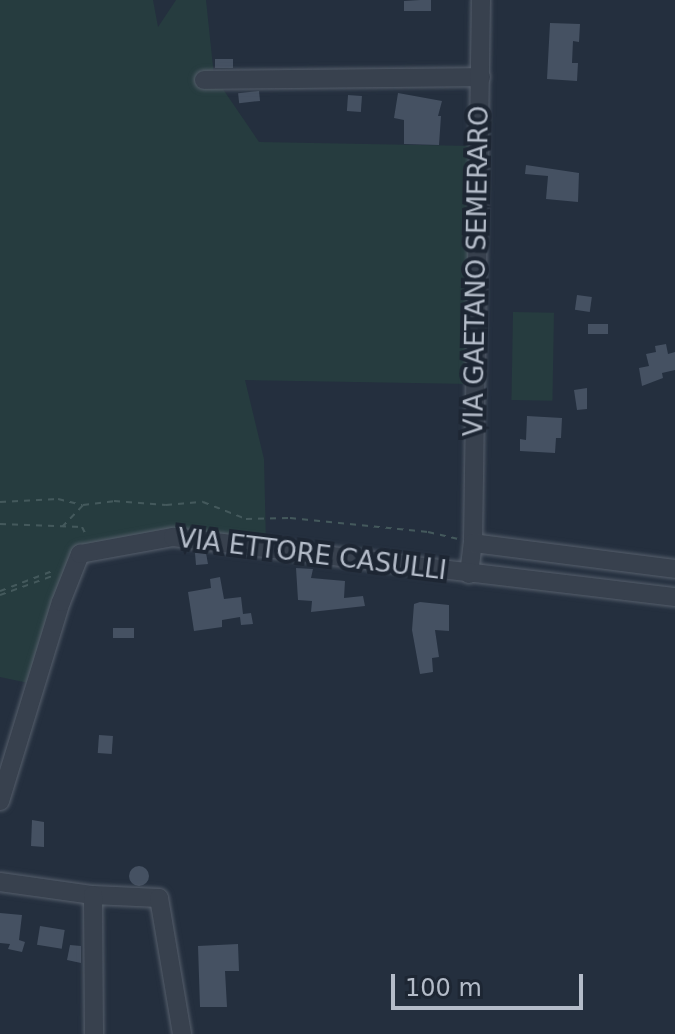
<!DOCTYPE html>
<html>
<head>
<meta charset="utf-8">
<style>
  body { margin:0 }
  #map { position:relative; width:675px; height:1034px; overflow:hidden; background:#242f3e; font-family:"DejaVu Sans",sans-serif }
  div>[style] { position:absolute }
  .green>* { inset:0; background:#263c3f; transform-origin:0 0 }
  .building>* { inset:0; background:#455162; transform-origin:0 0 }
  .round { border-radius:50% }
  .path>* { height:2px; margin-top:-1px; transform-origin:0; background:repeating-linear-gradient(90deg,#44595c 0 6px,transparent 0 12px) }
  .roads { filter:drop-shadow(0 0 2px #565f6c) drop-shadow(0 0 2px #565f6c) }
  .minor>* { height:18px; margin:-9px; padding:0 9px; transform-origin:9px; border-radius:9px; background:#38414e }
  span { translate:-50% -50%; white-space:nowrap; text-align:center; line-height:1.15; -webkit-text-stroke:8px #1d2633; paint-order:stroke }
  .street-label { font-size:26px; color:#b4bcc9 }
  .scale { position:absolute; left:391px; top:974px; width:192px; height:36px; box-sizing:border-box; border:4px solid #b4bcc9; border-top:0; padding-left:10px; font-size:24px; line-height:28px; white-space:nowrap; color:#b4bcc9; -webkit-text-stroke:6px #1d2633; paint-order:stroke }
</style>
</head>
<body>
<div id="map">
  <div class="green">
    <i style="clip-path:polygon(0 0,153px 0,158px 27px,176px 0,206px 0,214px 76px,259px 142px,473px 146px,471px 384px,245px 380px,264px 459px,266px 543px,172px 534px,82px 553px,33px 684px,0 677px)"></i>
    <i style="left:513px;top:312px;width:41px;height:88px;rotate:1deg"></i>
  </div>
  <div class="building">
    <i style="clip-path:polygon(420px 0,431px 0,431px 11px,404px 11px,404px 1px)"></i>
    <i style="clip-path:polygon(550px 23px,580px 24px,579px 42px,573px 41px,572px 63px,578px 63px,577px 81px,547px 79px)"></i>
    <i style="left:215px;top:59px;width:18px;height:9px"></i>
    <i style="left:259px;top:91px;width:10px;height:21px;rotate:84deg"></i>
    <i style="clip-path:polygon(398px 93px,442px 101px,438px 116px,441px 116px,439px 145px,404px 144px,404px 120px,394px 118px)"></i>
    <i style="left:348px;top:95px;width:14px;height:16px;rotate:4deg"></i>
    <i style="clip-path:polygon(526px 165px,579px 173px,578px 202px,546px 199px,548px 176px,525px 174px)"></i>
    <i style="left:577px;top:295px;width:15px;height:15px;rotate:8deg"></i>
    <i style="left:608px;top:324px;width:10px;height:20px;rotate:90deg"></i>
    <i style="clip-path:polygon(666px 344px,668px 354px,675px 352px,675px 370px,662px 373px,663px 378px,642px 386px,639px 368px,649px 366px,646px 354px,656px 352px,655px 346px)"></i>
    <i style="clip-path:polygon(587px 388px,587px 409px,577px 410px,574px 390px)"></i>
    <i style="clip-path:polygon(527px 416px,562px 418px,561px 438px,556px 438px,555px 453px,520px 451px,520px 439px,526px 440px)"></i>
    <i style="clip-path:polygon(195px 553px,206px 553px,208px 564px,196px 565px)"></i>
    <i style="clip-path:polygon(296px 568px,313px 569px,311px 578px,345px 581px,344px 598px,363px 596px,365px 606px,311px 612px,312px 601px,298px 600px)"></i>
    <i style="clip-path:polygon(220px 577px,224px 599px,241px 597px,243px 614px,251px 613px,253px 624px,241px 625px,240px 617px,222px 620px,222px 627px,194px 631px,188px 592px,211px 588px,210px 579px)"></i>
    <i style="clip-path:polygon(420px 602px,449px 605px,449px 631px,435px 630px,439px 657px,432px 658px,433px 672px,420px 674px,412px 630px,414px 604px)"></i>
    <i style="left:113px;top:628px;width:21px;height:10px"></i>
    <i style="left:99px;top:735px;width:14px;height:18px;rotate:4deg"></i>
    <i style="clip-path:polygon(32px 820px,44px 822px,44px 847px,31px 846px)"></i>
    <i class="round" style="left:129px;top:866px;width:20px;height:20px"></i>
    <i style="clip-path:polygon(0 913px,22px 915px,19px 940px,25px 942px,22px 952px,8px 949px,10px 944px,0 943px)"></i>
    <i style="left:40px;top:926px;width:25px;height:19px;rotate:9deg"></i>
    <i style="clip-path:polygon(238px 944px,239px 971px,225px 971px,227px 1007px,200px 1007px,198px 946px)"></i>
    <i style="clip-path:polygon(70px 945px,81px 946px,81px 963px,67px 960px)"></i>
  </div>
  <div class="path">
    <i style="left:0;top:502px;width:58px;rotate:-3deg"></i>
    <i style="left:58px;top:499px;width:25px;rotate:14deg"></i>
    <i style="left:0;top:524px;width:82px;rotate:2.1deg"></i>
    <i style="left:82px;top:527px;width:11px;rotate:63deg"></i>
    <i style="left:62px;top:527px;width:30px;rotate:-46deg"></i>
    <i style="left:83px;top:505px;width:31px;rotate:-7deg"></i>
    <i style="left:114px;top:501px;width:52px;rotate:4.4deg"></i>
    <i style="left:166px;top:505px;width:37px;rotate:-5deg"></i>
    <i style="left:203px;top:502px;width:46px;rotate:21.6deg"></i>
    <i style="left:246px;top:519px;width:44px;rotate:-1.3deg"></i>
    <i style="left:290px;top:518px;width:139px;rotate:5.8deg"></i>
    <i style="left:428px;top:532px;width:31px;rotate:13deg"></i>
    <i style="left:0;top:591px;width:59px;rotate:-20.9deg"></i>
    <i style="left:0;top:595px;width:59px;rotate:-20deg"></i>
  </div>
  <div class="roads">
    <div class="minor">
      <i style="left:204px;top:80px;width:277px;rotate:-0.6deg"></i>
      <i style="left:473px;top:543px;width:543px;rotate:-89.16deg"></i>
      <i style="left:469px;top:574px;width:31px;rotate:-83deg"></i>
      <i style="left:473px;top:543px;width:204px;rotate:7.3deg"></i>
      <i style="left:0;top:801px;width:208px;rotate:-73deg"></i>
      <i style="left:61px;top:602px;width:52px;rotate:-68.4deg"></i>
      <i style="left:80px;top:554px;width:95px;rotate:-10.4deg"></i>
      <i style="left:173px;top:537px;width:506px;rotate:6.82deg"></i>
      <i style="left:0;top:882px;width:94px;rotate:8deg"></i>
      <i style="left:93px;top:895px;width:66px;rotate:2.6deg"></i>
      <i style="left:159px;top:898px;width:138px;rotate:80.4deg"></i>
      <i style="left:93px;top:895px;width:139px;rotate:89.6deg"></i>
    </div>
  </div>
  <div class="street-label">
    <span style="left:477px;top:271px;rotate:-89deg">VIA GAETANO SEMERARO</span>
    <span style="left:312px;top:555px;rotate:7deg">VIA ETTORE CASULLI</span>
  </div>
  <div class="scale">100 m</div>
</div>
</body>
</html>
